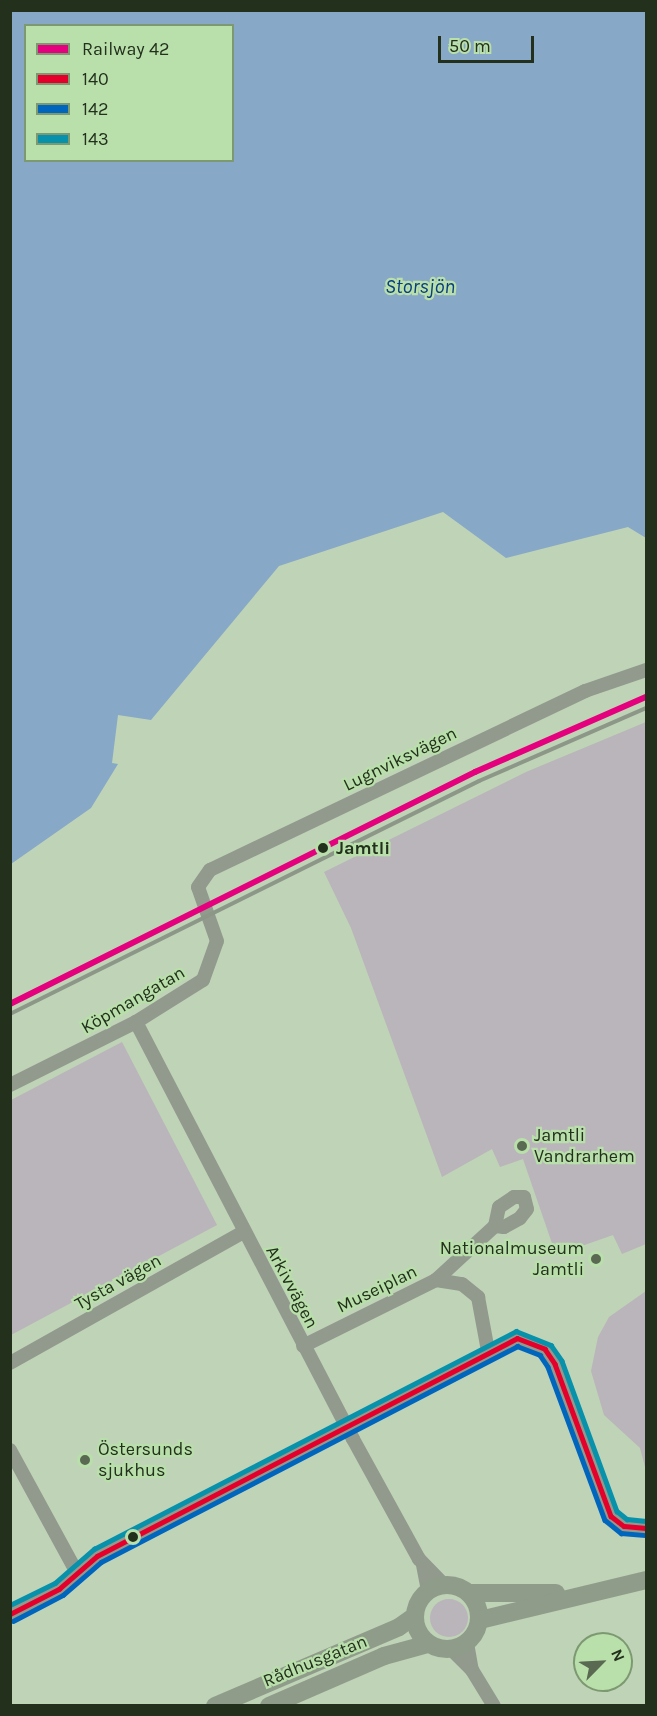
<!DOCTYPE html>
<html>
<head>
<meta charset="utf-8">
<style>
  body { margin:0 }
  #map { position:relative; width:657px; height:1716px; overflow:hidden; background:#bfd3b7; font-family:Karla,sans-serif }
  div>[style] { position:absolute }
  .green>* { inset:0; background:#bab4bb }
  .round { border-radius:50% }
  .water>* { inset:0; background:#87a8c6 }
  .minor>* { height:14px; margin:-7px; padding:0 7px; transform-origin:7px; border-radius:7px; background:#929a8e }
  .major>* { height:18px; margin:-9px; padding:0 9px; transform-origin:9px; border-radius:9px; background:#8f9c8a }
  .major>.ring { margin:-9px; padding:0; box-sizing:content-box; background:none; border:18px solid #8f9c8a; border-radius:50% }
  .rail>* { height:4px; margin:-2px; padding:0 2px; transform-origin:2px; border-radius:2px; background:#8c9788 }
  .bus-1>* { height:4.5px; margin:-2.25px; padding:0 2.25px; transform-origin:2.25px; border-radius:2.25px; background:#e4002b }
  .bus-2>* { height:4.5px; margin:-2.25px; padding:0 2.25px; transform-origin:2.25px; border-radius:2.25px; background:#0065bd }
  .bus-3>* { height:4.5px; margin:-2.25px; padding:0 2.25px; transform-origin:2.25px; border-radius:2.25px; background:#0791aa }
  .rail-1>* { height:6px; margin:-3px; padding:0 3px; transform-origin:3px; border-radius:3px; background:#e5007d }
  .dots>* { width:16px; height:16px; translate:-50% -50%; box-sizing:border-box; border:3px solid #b9dfab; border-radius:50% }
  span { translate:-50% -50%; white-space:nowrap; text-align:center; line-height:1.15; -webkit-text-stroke:4.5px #b9dfab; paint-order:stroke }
  .street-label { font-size:18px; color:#22301c }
  .stop-label { font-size:18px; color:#22301c; font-weight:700 }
  .left { translate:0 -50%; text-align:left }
  .poi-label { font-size:18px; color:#22301c }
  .right { translate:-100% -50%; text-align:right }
  .water-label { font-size:20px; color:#083d7f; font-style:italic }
  .frame { position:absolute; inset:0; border:12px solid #22301c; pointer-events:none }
  .legend { position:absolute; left:24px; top:24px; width:210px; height:138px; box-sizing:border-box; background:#b9dfab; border:2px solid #7d9972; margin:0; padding:8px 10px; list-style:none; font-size:18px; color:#22301c }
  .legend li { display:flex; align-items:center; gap:12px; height:30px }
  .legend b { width:30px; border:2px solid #7d9972 }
  .north { position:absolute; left:573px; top:1632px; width:60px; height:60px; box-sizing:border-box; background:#b9dfab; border:2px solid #7d9972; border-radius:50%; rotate:66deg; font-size:16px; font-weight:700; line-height:24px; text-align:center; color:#22301c }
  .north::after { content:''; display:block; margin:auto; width:21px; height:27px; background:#596952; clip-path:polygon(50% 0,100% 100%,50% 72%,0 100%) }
  .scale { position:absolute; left:438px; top:36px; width:96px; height:27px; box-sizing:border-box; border:3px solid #22301c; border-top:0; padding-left:8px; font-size:18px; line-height:21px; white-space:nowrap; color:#22301c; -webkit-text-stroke:4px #b9dfab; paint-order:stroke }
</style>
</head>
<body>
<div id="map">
  <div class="green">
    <i style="clip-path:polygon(646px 722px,646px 1244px,622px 1254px,613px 1235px,556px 1255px,523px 1159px,500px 1167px,492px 1149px,442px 1177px,351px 928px,324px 872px,526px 772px)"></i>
    <i style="clip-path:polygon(122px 1042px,217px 1225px,11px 1335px,11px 1100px)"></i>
    <i style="clip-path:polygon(646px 1291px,646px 1467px,645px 1467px,640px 1448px,604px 1415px,591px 1371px,598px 1337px,609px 1317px)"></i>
    <i class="round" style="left:430px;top:1599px;width:38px;height:38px"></i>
  </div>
  <div class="water">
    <i style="clip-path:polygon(evenodd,11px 10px,646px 11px,646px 538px,628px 527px,506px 558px,443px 512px,279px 566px,151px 720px,118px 715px,112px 763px,118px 764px,91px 808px,11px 864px,11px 10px,26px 26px,232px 26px,232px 160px,26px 160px,26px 26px)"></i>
  </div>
  <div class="minor">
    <i style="left:136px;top:1022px;width:470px;rotate:62.5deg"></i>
    <i style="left:353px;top:1439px;width:137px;rotate:61.2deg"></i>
    <i style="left:419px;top:1559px;width:36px;rotate:46deg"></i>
    <i style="left:10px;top:1085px;width:141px;rotate:-26.6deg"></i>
    <i style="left:136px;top:1022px;width:79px;rotate:-32.1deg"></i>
    <i style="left:203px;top:980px;width:41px;rotate:-70.3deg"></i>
    <i style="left:217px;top:941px;width:57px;rotate:-109.4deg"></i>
    <i style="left:198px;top:887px;width:21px;rotate:-55deg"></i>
    <i style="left:210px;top:870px;width:416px;rotate:-25.5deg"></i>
    <i style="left:585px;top:691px;width:65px;rotate:-19deg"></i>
    <i style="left:436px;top:1280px;width:80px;rotate:-42.5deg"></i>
    <i style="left:495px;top:1226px;width:9px;rotate:6deg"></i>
    <i style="left:504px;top:1227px;width:18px;rotate:-29deg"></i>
    <i style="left:520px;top:1218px;width:11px;rotate:-52deg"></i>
    <i style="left:527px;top:1209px;width:12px;rotate:-104deg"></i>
    <i style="left:524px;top:1197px;width:10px;rotate:180deg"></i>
    <i style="left:514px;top:1197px;width:18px;rotate:146deg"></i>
    <i style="left:499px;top:1207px;width:19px;rotate:102deg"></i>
    <i style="left:303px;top:1346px;width:148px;rotate:-26.4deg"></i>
    <i style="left:436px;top:1280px;width:26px;rotate:9deg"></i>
    <i style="left:462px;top:1284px;width:21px;rotate:39deg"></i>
    <i style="left:478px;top:1297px;width:55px;rotate:79.5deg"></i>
    <i style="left:10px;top:1363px;width:267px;rotate:-29.3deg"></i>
    <i style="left:10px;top:1450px;width:140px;rotate:61.4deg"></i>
    <i style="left:423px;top:1565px;width:26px;rotate:79deg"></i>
    <i style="left:10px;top:1614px;width:55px;rotate:-27deg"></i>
    <i style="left:59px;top:1589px;width:50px;rotate:-41deg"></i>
    <i style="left:97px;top:1556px;width:473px;rotate:-27.4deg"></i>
    <i style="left:517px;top:1338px;width:30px;rotate:21deg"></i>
    <i style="left:545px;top:1349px;width:18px;rotate:56deg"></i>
    <i style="left:555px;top:1364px;width:162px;rotate:69.8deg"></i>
    <i style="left:611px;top:1516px;width:16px;rotate:38deg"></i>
    <i style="left:624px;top:1526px;width:22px;rotate:5deg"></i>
    <i style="left:467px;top:1643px;width:27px;rotate:80deg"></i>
    <i style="left:452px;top:1650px;width:28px;rotate:45deg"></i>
    <i style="left:472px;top:1670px;width:42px;rotate:58.6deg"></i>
  </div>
  <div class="major">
    <i class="ring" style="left:415px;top:1585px;width:46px;height:46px"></i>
    <i style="left:469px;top:1593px;width:87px"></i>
    <i style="left:480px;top:1620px;width:171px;rotate:-13.5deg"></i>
    <i style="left:215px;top:1706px;width:200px;rotate:-23.2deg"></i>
    <i style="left:399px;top:1627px;width:19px;rotate:-35deg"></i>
    <i style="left:269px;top:1706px;width:125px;rotate:-23.5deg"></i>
    <i style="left:384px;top:1656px;width:46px;rotate:-15.3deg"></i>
  </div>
  <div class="rail">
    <i style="left:10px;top:1014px;width:524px;rotate:-26.42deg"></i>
    <i style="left:479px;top:781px;width:182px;rotate:-23.6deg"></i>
  </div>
  <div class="bus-1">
    <i style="left:10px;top:1614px;width:55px;rotate:-27deg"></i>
    <i style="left:59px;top:1589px;width:50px;rotate:-41deg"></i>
    <i style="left:97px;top:1556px;width:473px;rotate:-27.4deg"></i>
    <i style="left:517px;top:1338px;width:30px;rotate:21deg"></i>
    <i style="left:545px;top:1349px;width:18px;rotate:56deg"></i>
    <i style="left:555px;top:1364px;width:162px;rotate:69.8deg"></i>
    <i style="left:611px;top:1516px;width:16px;rotate:38deg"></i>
    <i style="left:624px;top:1526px;width:22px;rotate:5deg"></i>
  </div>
  <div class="bus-2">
    <i style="left:13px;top:1621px;width:56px;rotate:-27.5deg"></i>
    <i style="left:63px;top:1595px;width:50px;rotate:-41deg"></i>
    <i style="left:101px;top:1562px;width:469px;rotate:-27.4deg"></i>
    <i style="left:517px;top:1346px;width:25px;rotate:21deg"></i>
    <i style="left:540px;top:1355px;width:14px;rotate:56deg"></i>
    <i style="left:548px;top:1367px;width:163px;rotate:69.6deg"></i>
    <i style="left:605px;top:1520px;width:21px;rotate:39deg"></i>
    <i style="left:621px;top:1533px;width:24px;rotate:5deg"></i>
  </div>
  <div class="bus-3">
    <i style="left:10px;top:1605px;width:50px;rotate:-26.1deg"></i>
    <i style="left:55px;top:1583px;width:52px;rotate:-41.1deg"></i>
    <i style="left:94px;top:1549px;width:475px;rotate:-27.3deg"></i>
    <i style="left:516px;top:1331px;width:38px;rotate:22deg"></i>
    <i style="left:551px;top:1345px;width:19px;rotate:55deg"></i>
    <i style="left:562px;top:1361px;width:160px;rotate:69.9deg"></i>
    <i style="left:617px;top:1511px;width:13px;rotate:39deg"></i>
    <i style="left:627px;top:1519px;width:19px;rotate:6deg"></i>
  </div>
  <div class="rail-1">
    <i style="left:10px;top:1004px;width:520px;rotate:-26.52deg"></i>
    <i style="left:475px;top:772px;width:187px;rotate:-23.7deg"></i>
  </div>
  <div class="dots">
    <i style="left:323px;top:848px;background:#22301c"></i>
    <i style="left:522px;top:1146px;background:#596952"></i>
    <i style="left:596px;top:1259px;background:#596952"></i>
    <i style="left:85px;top:1460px;background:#596952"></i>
    <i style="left:133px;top:1537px;background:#22301c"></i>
  </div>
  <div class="street-label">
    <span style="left:400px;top:759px;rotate:-26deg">Lugnviksvägen</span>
    <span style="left:133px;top:1000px;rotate:-30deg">Köpmangatan</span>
    <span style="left:118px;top:1282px;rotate:-29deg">Tysta vägen</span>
    <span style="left:292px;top:1287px;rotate:62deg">Arkivvägen</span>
    <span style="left:377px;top:1289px;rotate:-26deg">Museiplan</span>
    <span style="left:315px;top:1661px;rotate:-22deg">Rådhusgatan</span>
  </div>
  <div class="stop-label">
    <span class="left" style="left:336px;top:848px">Jamtli</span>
  </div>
  <div class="poi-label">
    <span class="left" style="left:534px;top:1146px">Jamtli<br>Vandrarhem</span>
    <span class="right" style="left:584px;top:1259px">Nationalmuseum<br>Jamtli</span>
    <span class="left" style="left:98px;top:1460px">Östersunds<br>sjukhus</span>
  </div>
  <div class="water-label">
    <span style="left:420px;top:286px">Storsjön</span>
  </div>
  <div class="frame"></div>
  <ul class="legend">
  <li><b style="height:8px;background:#e5007d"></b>Railway 42</li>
  <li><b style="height:8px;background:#e4002b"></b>140</li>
  <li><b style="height:8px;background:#0065bd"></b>142</li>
  <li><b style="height:8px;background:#0791aa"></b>143</li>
  </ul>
  <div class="north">N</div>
  <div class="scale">50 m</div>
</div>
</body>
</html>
